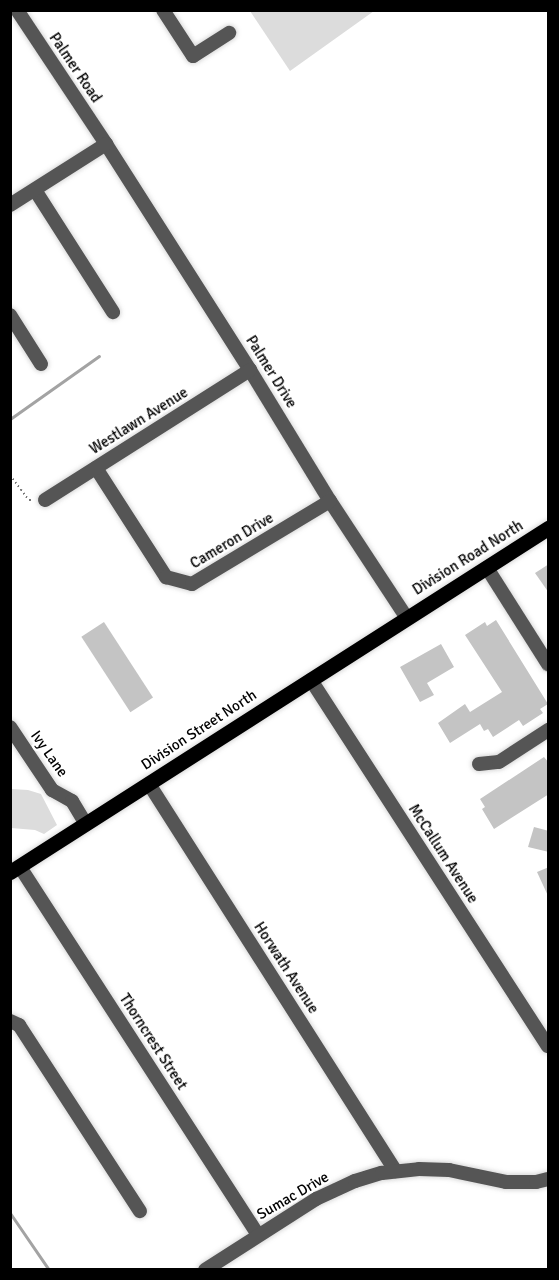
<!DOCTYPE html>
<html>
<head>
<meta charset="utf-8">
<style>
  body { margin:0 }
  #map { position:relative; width:559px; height:1280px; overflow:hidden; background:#fff; font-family:Signika,sans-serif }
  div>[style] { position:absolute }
  .green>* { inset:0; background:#dcdcdc }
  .stream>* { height:3px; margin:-1.5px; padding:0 1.5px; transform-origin:1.5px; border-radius:1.5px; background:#a3a3a3 }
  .building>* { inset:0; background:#c4c4c4; transform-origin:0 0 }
  .path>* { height:1.5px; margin-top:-0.75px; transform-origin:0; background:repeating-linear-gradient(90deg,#777 0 1.5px,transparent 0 4.5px) }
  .roads { filter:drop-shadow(0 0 2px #dbdbdb) drop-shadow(0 0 2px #dbdbdb) }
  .minor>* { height:14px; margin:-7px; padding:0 7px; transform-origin:7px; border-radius:7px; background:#555 }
  .major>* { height:15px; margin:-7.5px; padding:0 7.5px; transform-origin:7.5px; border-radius:7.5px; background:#000 }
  span { translate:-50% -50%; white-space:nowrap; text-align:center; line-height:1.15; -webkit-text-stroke:4.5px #fff; paint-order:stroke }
  .street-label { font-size:15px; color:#000 }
  .frame { position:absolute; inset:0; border:12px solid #000; pointer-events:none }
</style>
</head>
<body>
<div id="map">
  <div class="green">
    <i style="clip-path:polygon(250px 11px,374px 11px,290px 71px)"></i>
    <i style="clip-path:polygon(11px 789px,28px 790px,41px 794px,57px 825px,44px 834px,35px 830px,11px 828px)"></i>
  </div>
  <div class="stream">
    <i style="left:10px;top:419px;width:109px;rotate:-35.3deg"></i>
    <i style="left:10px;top:1213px;width:69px;rotate:55.6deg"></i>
  </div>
  <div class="building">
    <i style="clip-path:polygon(549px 564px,549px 593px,535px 573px)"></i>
    <i style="clip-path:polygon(496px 620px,548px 704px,540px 709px,543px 713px,523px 726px,519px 720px,493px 737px,488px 729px,484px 731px,480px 724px,450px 743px,438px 723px,465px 704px,470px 712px,502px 692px,465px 635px,485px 622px,487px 626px)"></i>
    <i style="left:104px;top:622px;width:90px;height:27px;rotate:57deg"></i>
    <i style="clip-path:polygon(441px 644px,454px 667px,427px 683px,434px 695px,420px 702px,400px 667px)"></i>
    <i style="clip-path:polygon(544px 757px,549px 763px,549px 794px,494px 829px,482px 809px,485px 807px,480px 799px)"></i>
    <i style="clip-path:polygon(534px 827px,549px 831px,549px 852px,528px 847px)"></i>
    <i style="clip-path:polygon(549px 867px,549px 898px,537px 872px)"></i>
  </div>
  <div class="path">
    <i style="left:10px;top:475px;width:31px;rotate:53deg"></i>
    <i style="left:29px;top:500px;width:3px"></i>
  </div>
  <div class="roads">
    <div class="minor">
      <i style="left:17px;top:10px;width:161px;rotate:56.4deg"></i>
      <i style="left:106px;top:144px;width:268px;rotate:57.5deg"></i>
      <i style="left:250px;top:370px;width:153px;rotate:58.6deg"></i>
      <i style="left:330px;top:501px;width:140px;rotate:56.7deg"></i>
      <i style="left:163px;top:10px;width:55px;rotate:56.9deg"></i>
      <i style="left:193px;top:56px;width:43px;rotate:-32.6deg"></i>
      <i style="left:35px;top:190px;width:145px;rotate:57.4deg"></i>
      <i style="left:10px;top:205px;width:114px;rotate:-32.4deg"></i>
      <i style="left:10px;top:315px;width:58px;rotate:57.7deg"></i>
      <i style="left:96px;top:468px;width:130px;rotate:57.3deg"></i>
      <i style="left:166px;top:577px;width:27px;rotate:15deg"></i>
      <i style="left:192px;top:584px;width:161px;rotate:-31deg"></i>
      <i style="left:45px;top:500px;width:243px;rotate:-32.4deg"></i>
      <i style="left:487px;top:568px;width:114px;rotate:57.6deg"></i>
      <i style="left:311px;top:680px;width:436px;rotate:57.1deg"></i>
      <i style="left:10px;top:727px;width:76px;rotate:56.3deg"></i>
      <i style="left:52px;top:790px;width:23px;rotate:29deg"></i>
      <i style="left:72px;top:801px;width:27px;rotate:59deg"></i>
      <i style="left:479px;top:764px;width:20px;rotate:-6deg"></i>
      <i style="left:499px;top:762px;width:59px;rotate:-33.1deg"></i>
      <i style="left:149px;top:784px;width:459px;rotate:57.5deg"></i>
      <i style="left:20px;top:867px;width:438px;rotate:57.1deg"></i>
      <i style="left:10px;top:1021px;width:10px;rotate:24deg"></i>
      <i style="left:19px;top:1025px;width:222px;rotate:57deg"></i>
      <i style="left:205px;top:1270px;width:132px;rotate:-32.6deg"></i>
      <i style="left:316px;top:1199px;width:43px;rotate:-24.8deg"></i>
      <i style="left:355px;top:1181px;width:28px;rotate:-17deg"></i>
      <i style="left:382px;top:1173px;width:37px;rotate:-6deg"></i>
      <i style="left:419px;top:1169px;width:30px;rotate:2deg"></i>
      <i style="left:449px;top:1170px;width:58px;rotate:11.9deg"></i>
      <i style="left:506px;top:1182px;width:30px"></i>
      <i style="left:536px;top:1182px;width:12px;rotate:-14deg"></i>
    </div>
    <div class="major">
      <i style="left:10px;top:872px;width:639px;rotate:-32.6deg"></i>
    </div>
  </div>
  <div class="street-label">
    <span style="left:75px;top:68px;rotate:56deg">Palmer Road</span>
    <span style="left:271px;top:372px;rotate:58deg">Palmer Drive</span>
    <span style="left:139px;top:421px;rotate:-32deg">Westlawn Avenue</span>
    <span style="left:232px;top:541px;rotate:-31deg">Cameron Drive</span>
    <span style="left:468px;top:558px;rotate:-32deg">Division Road North</span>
    <span style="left:199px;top:730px;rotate:-33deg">Division Street North</span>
    <span style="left:49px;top:754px;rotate:55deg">Ivy Lane</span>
    <span style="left:443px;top:854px;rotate:57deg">McCallum Avenue</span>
    <span style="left:286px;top:968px;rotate:57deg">Horwath Avenue</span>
    <span style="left:153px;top:1042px;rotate:57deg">Thorncrest Street</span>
    <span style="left:293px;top:1196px;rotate:-30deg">Sumac Drive</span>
  </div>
  <div class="frame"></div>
</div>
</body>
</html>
